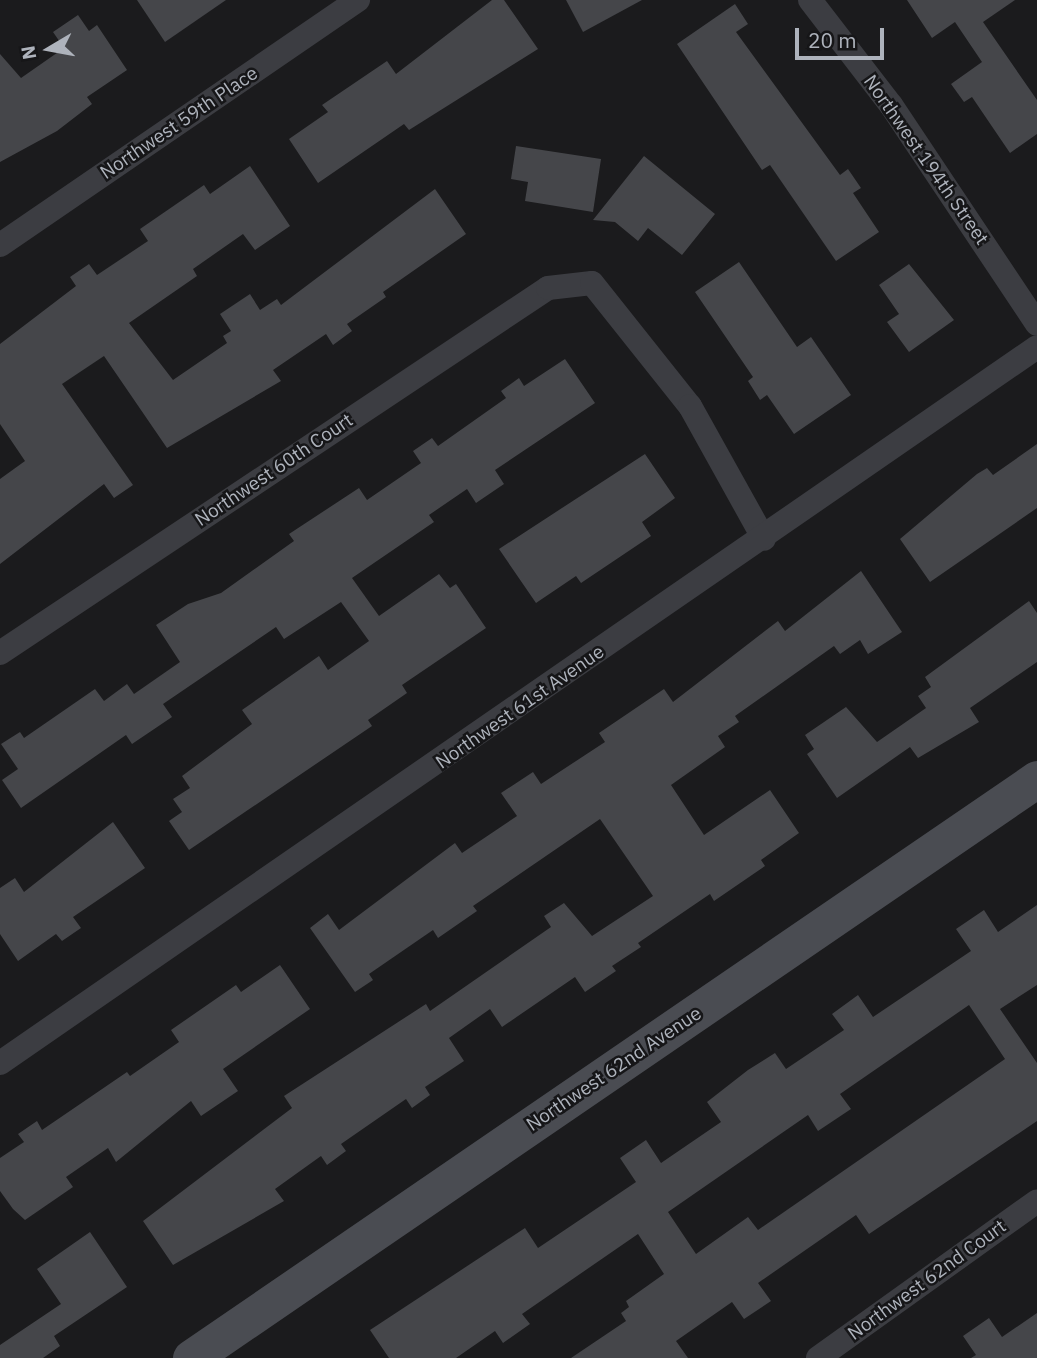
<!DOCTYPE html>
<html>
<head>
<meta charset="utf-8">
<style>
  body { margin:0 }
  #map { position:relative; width:1037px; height:1358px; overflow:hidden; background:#1b1b1d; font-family:"IBM Plex Sans",sans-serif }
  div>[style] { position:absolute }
  .building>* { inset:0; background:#45464a }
  .street>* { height:24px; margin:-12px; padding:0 12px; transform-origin:12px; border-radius:12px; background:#3c3d42 }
  .secondary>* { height:37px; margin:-18.5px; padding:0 18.5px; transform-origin:18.5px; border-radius:18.5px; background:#4a4c52 }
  span { translate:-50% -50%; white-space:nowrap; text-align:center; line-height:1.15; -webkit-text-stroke:5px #161618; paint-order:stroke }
  .street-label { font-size:19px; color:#aeb3bc }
  .north { position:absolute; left:14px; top:14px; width:70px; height:70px; -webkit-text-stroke:5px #161618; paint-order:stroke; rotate:260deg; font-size:19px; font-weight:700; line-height:28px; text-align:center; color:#aeb3bc }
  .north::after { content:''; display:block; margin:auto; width:24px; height:32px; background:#aeb3bc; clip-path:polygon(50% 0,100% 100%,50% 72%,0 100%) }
  .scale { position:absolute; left:795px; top:28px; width:89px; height:32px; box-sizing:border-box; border:4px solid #aeb3bc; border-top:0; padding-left:9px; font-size:21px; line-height:24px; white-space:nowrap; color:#aeb3bc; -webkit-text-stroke:5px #161618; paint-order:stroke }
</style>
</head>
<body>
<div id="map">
  <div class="building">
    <i style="clip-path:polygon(137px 0,226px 0,165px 42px)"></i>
    <i style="clip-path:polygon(492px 0,504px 0,538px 49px,409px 130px,404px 124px,318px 183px,289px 139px,328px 112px,322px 105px,387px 61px,396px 74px)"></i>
    <i style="clip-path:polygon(566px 0,642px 0,583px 32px)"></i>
    <i style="clip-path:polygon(907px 0,1015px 0,983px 22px,1037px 100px,1037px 134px,1010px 153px,972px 97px,964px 102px,951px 84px,982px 62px,955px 22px,932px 38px)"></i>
    <i style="clip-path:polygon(735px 4px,748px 24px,736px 32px,840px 175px,848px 169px,861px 188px,853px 193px,879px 232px,836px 261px,770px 165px,762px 170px,677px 44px)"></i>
    <i style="clip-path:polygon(78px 15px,89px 31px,97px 25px,127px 70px,87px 97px,92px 104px,57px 131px,0 162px,0 54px,21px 78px,64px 48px,53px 32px)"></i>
    <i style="clip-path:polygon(516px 146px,601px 159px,593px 212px,525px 201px,528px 182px,511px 179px)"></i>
    <i style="clip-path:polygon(644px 156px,715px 214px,682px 255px,648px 228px,638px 241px,615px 222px,593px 220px)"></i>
    <i style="clip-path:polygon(250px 166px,290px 226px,255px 250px,243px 234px,193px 269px,197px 276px,129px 323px,173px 380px,227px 343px,223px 336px,231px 331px,220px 314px,250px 294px,260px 310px,277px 299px,281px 305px,435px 189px,466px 234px,383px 292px,386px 297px,347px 324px,352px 331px,333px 345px,326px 334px,273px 370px,281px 381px,167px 448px,104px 356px,62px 384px,133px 485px,114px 498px,104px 484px,0 564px,0 479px,25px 461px,0 424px,0 344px,76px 286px,70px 277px,89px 264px,97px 275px,148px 241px,140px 229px,204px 185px,210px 194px)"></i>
    <i style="clip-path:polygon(739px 262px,797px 347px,811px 337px,851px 395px,794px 434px,767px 395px,760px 400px,748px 381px,753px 377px,695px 292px)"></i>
    <i style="clip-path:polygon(909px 264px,954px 320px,909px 352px,887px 322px,899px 314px,879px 285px)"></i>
    <i style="clip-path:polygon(565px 359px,595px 403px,495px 470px,504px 484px,476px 503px,467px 489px,429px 515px,434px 522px,352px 578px,379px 616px,439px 574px,450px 588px,456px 584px,486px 628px,402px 685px,407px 693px,368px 720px,372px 726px,189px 850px,169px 821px,182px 812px,173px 799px,190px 788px,182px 776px,252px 724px,242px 710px,319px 656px,328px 670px,369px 641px,341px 602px,284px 639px,276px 627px,163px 704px,172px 717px,132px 744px,126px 735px,21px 808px,2px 780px,18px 769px,1px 744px,20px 732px,24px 738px,95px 689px,104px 701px,127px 684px,134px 694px,180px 662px,156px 625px,188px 604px,221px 593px,294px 541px,289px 534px,359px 488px,367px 500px,421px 463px,413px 451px,432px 438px,438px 446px,506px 398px,501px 391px,519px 378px,524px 386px)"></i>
    <i style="clip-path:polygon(1037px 444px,1037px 508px,930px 582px,900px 539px,977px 474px,987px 468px,993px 475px)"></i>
    <i style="clip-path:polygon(645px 454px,675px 498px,642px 522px,651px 536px,581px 583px,576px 576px,536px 603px,499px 549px)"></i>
    <i style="clip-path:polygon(861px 571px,902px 632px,868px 654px,860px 640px,840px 654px,834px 646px,735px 716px,739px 722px,718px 736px,725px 747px,671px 785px,704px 835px,770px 790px,799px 833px,761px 860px,765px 866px,714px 901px,710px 894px,638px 943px,641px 947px,612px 966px,616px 971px,585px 992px,575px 977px,502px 1027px,490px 1009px,449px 1038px,464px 1061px,425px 1087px,430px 1095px,412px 1108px,406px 1099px,341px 1144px,346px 1151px,327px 1165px,321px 1156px,275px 1189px,284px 1201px,173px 1265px,143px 1221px,292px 1108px,284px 1096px,426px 1004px,430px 1011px,551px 927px,544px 916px,564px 903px,592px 936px,653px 896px,600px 819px,473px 906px,477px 911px,438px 938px,433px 930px,369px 974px,373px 980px,355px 992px,310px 928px,328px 914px,339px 930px,455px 843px,462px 853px,517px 816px,501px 793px,533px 772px,541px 784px,605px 742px,599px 733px,664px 689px,673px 702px,778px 621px,785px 631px)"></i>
    <i style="clip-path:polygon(1029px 601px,1037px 613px,1037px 662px,970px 708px,979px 722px,918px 758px,910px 747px,837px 798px,807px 754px,814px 749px,805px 735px,846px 707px,877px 742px,926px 708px,918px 696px,931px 687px,925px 677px)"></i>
    <i style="clip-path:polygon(113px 822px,145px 868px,73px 917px,81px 928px,62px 941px,56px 934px,18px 961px,0 934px,0 888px,15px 878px,24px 892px)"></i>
    <i style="clip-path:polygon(evenodd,1037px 905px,1037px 985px,1000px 1009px,1037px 1063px,1037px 1121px,869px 1234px,856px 1215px,758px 1283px,771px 1301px,744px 1319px,732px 1302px,676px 1341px,688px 1358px,571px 1358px,626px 1321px,621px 1313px,629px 1307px,626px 1301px,664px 1274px,638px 1234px,522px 1314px,530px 1324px,503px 1343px,495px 1331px,456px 1358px,389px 1358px,370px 1330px,525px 1228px,538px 1248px,636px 1182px,620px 1158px,646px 1140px,661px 1163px,721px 1122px,707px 1102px,748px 1070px,775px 1053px,786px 1069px,844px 1030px,832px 1014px,858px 995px,873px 1017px,971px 951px,956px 929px,984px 910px,998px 932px,1037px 905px,969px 1005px,1005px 1059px,758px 1230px,748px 1217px,696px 1254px,668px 1212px,808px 1115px,818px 1131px,851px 1109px,840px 1094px,969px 1005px)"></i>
    <i style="clip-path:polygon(280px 965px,310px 1009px,223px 1069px,238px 1091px,201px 1116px,191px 1101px,116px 1162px,108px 1148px,66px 1177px,73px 1187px,25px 1220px,13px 1209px,0 1191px,0 1158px,24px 1142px,18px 1134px,37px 1121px,42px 1130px,127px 1072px,130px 1076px,179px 1042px,171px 1030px,236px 985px,241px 992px)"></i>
    <i style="clip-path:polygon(90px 1232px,127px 1287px,54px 1336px,60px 1346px,43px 1358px,0 1358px,0 1345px,61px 1304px,37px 1269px)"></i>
    <i style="clip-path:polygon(1037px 1313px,1037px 1358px,971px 1358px,976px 1355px,963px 1336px,989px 1318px,1002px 1337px)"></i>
  </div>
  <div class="street">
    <i style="left:810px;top:0;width:133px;rotate:52.4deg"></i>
    <i style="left:891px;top:105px;width:263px;rotate:56.3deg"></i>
    <i style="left:0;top:245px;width:434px;rotate:-34.4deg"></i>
    <i style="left:0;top:653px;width:658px;rotate:-33.67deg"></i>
    <i style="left:548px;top:288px;width:44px;rotate:-6.5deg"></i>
    <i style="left:592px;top:283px;width:157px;rotate:51.5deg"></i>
    <i style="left:690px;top:406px;width:152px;rotate:60.9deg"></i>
    <i style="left:0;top:1063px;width:1260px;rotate:-34.62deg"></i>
    <i style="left:818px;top:1358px;width:269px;rotate:-35.6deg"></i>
  </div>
  <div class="secondary">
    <i style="left:191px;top:1358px;width:1025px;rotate:-34.39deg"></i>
  </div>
  <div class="street-label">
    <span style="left:179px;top:123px;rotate:-34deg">Northwest 59th Place</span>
    <span style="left:926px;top:160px;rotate:55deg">Northwest 194th Street</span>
    <span style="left:274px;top:470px;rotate:-34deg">Northwest 60th Court</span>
    <span style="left:520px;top:707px;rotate:-35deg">Northwest 61st Avenue</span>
    <span style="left:614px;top:1069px;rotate:-34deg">Northwest 62nd Avenue</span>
    <span style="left:927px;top:1280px;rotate:-36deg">Northwest 62nd Court</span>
  </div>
  <div class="north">N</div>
  <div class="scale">20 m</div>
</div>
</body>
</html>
